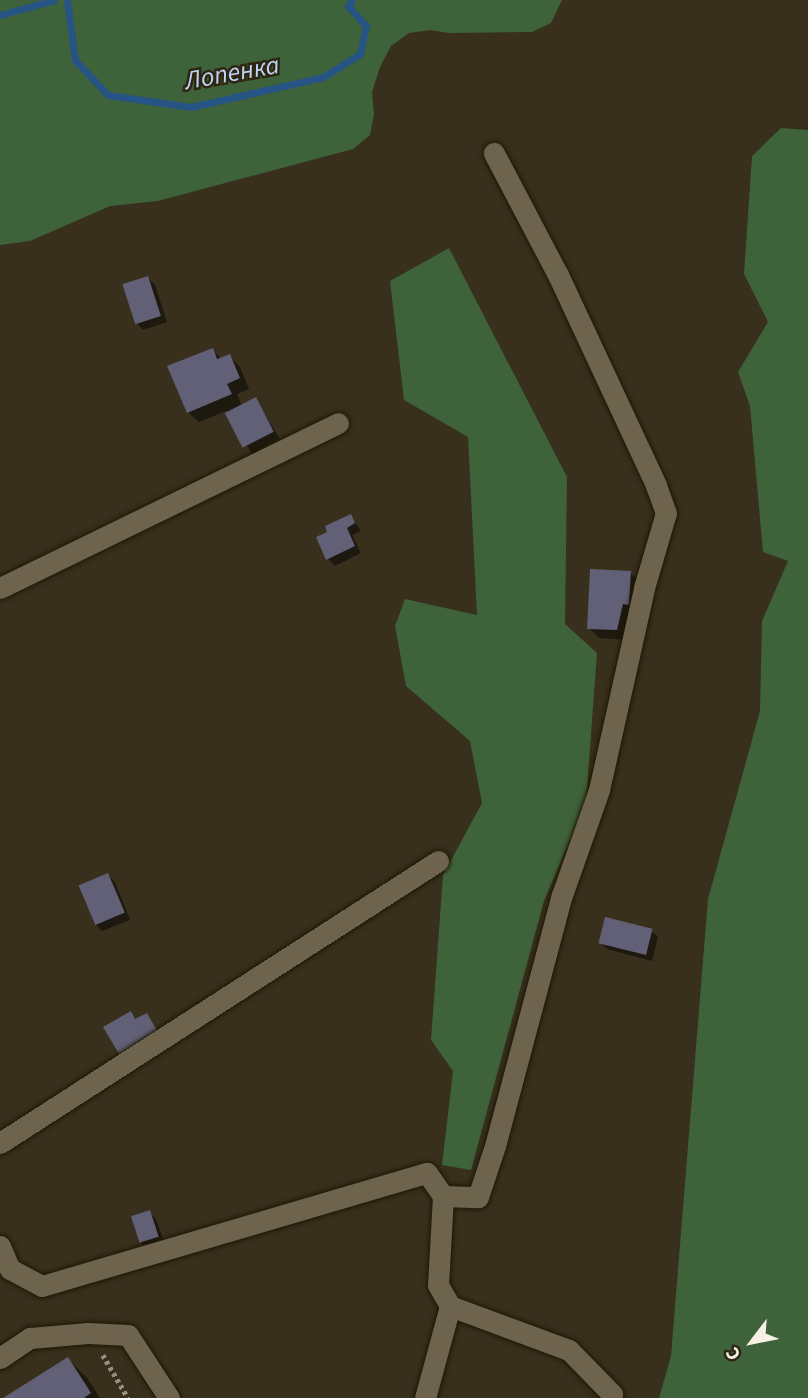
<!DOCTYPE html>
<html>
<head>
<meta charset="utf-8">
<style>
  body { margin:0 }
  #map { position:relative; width:808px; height:1398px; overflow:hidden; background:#382f1c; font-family:"Source Sans 3",sans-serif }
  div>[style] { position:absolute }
  .green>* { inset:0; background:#3e623a }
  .shadow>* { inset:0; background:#0007 }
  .stream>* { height:7px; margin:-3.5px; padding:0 3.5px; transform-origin:3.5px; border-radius:3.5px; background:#265484 }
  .building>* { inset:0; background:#616076; transform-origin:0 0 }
  .path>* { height:4.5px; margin-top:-2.25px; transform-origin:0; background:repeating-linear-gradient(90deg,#979080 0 3.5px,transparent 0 7px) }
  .roads { filter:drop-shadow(0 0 2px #1f1705) drop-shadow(0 0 2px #1f1705) }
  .minor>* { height:21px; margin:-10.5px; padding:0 10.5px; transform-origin:10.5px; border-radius:10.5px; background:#6e644e }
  span { translate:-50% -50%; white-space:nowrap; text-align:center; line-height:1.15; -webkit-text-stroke:5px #2e2512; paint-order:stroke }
  .water-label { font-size:26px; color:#bbd5f2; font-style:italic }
  .north { position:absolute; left:717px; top:1307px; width:70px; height:70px; -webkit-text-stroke:5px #2e2512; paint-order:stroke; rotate:238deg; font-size:19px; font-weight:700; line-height:28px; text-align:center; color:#f6f0e4 }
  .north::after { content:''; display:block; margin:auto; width:24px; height:32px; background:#f6f0e4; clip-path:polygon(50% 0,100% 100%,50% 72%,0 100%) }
</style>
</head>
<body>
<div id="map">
  <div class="green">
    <i style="clip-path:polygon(0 0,562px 0,551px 23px,532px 32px,449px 33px,430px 30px,409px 33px,391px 46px,380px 67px,372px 92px,374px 114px,370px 135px,353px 149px,158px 201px,110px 206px,30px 241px,0 245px)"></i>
    <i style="clip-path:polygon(781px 128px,808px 130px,808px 1398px,659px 1398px,671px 1356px,708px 899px,760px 711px,762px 621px,788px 561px,763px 552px,750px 406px,738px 372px,768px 322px,744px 274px,752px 156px)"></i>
    <i style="clip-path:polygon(449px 248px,567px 477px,565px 624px,597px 653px,586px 802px,544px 901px,471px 1170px,442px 1165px,453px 1071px,431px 1040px,443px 875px,482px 803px,470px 741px,406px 686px,395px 626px,405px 599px,477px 615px,468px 437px,404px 400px,390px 281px)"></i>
  </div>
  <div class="shadow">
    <i style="clip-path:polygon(148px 278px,155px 285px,167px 322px,143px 330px,137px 323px)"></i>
    <i style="clip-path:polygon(212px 350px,222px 359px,229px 356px,240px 367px,249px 389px,237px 394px,242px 406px,255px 399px,280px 439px,252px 454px,226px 411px,199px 422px,188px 412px)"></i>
    <i style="clip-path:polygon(350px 516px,361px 531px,352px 535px,361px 553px,335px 566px,328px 559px,330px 533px)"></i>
    <i style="clip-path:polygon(630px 573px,641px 583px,627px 640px,599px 638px,589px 628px)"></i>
    <i style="clip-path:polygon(108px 875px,115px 882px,130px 920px,102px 931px,96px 925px)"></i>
    <i style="clip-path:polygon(651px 931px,658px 937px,652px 961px,607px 949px,600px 942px)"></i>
    <i style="clip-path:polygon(149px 1212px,156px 1219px,165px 1244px,148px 1250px,141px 1243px)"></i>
    <i style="clip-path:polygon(68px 1359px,87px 1378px,100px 1398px,6px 1398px)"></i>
  </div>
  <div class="stream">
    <i style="left:67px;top:0;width:61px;rotate:82.4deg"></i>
    <i style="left:75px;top:60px;width:48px;rotate:46.7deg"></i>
    <i style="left:108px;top:95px;width:84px;rotate:8.2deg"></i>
    <i style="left:191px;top:107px;width:135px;rotate:-12.8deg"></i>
    <i style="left:323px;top:77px;width:44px;rotate:-31.9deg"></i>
    <i style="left:360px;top:54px;width:29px;rotate:-78deg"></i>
    <i style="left:366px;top:26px;width:27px;rotate:-132deg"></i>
    <i style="left:348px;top:6px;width:7px;rotate:-56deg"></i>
    <i style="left:0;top:15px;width:56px;rotate:-15.5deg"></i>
  </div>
  <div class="building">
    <i style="left:148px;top:276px;width:42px;height:27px;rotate:72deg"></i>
    <i style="clip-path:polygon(213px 348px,217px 359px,230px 354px,240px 378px,227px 384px,232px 394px,187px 413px,167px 366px)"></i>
    <i style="left:256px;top:397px;width:39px;height:35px;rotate:63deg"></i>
    <i style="clip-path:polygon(351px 514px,355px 523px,347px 528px,355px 546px,326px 560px,316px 537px,327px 532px,325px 526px)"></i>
    <i style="clip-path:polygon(590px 569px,631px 571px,629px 605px,623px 604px,617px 630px,587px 629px)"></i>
    <i style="left:108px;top:873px;width:43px;height:32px;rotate:67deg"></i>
    <i style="left:605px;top:917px;width:49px;height:27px;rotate:14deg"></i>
    <i style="clip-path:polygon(131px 1011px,135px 1019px,147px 1013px,159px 1034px,121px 1057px,103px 1027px)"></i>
    <i style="left:150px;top:1210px;width:28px;height:20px;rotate:72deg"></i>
    <i style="clip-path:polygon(68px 1357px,91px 1393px,84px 1398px,3px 1398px)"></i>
  </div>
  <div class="path">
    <i style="left:103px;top:1355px;width:50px;rotate:59.8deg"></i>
  </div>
  <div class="roads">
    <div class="minor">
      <i style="left:0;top:588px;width:376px;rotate:-26deg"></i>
      <i style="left:0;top:1143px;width:521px;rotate:-32.77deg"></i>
      <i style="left:443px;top:1196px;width:89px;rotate:93.2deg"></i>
      <i style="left:438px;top:1285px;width:24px;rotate:60deg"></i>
      <i style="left:450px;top:1306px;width:127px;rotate:20.3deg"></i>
      <i style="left:569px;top:1350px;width:62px;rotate:45.7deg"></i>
      <i style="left:0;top:1246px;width:25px;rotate:67deg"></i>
      <i style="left:10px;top:1269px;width:36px;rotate:28deg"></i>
      <i style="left:42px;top:1286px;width:401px;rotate:-16.4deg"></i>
      <i style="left:427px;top:1173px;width:28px;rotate:55deg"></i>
      <i style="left:443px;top:1196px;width:35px;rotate:2deg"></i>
      <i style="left:478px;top:1197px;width:54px;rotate:-71.6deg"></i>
      <i style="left:495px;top:1146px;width:260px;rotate:-75.1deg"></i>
      <i style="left:562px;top:895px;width:111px;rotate:-70.6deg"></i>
      <i style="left:599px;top:790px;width:207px;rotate:-77.4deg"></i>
      <i style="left:644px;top:588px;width:78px;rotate:-73.7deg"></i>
      <i style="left:666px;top:513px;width:30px;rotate:-110deg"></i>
      <i style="left:656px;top:485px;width:232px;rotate:-115deg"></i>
      <i style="left:558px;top:275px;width:138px;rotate:-117.7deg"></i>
      <i style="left:0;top:1358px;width:36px;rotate:-34deg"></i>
      <i style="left:30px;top:1338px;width:58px;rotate:-4.9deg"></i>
      <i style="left:88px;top:1333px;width:40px;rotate:2.9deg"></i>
      <i style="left:128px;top:1335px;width:75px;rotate:56.9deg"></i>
      <i style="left:425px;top:1398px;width:95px;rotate:-74.8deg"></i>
    </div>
  </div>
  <div class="water-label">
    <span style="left:232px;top:73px;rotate:-10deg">Лопенка</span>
  </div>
  <div class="north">С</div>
</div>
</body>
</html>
